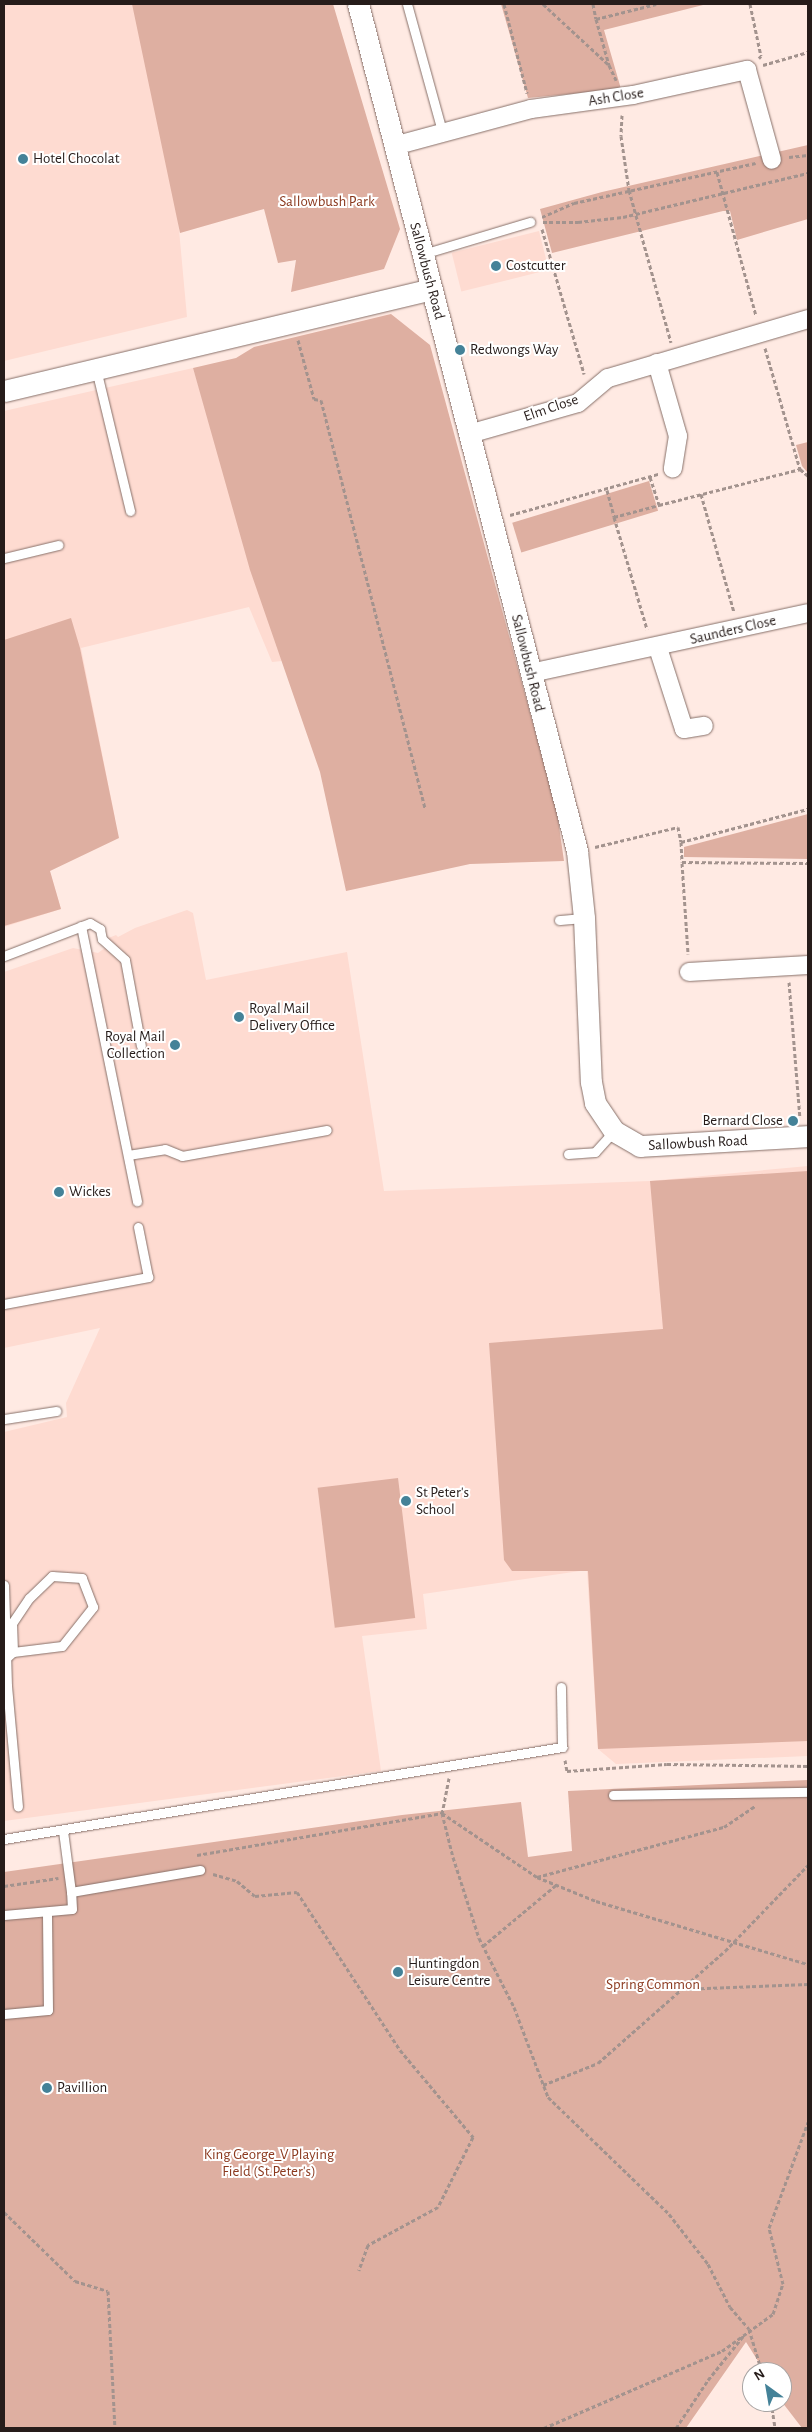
<!DOCTYPE html>
<html>
<head>
<meta charset="utf-8">
<style>
  body { margin:0 }
  #map { position:relative; width:812px; height:2432px; overflow:hidden; background:#ffeae3; font-family:"Alegreya Sans",sans-serif }
  div>[style] { position:absolute }
  .built>* { inset:0; background:#fedbd1; transform-origin:0 0 }
  .green>* { inset:0; background:#deafa1; transform-origin:0 0 }
  .path>* { height:3px; margin-top:-1.5px; transform-origin:0; background:repeating-linear-gradient(90deg,#a3938e 0 4px,transparent 0 6.5px) }
  .roads { filter:drop-shadow(0 0 1px #877069) drop-shadow(0 0 1px #877069) }
  .service>* { height:9px; margin:-4.5px; padding:0 4.5px; transform-origin:4.5px; border-radius:4.5px; background:#fff }
  .minor>* { height:18px; margin:-9px; padding:0 9px; transform-origin:9px; border-radius:9px; background:#fff }
  .tertiary>* { height:21px; margin:-10.5px; padding:0 10.5px; transform-origin:10.5px; border-radius:10.5px; background:#fff }
  .dots>* { width:14px; height:14px; translate:-50% -50%; box-sizing:border-box; border:2px solid #fff; border-radius:50% }
  span { translate:-50% -50%; white-space:nowrap; text-align:center; line-height:1.15; -webkit-text-stroke:4px #fff; paint-order:stroke }
  .street-label { font-size:15px; color:#261c1a }
  .poi-label { font-size:15px; color:#261c1a }
  .left { translate:0 -50%; text-align:left }
  .right { translate:-100% -50%; text-align:right }
  .park-label { font-size:15px; color:#8b391e }
  .frame { position:absolute; inset:0; border:5px solid #261c1a; pointer-events:none }
  .north { position:absolute; left:742px; top:2362px; width:50px; height:50px; box-sizing:border-box; background:#fff; border:1px solid #a8a4a3; border-radius:50%; rotate:328deg; font-size:14px; font-weight:700; line-height:20px; text-align:center; color:#261c1a }
  .north::after { content:''; display:block; margin:auto; width:18px; height:22px; background:#448298; clip-path:polygon(50% 0,100% 100%,50% 72%,0 100%) }
</style>
</head>
<body>
<div id="map">
  <div class="built">
    <i style="clip-path:polygon(4px 4px,147px 4px,165px 77px,187px 317px,4px 361px)"></i>
    <i style="left:539px;top:231px;width:40px;height:90px;rotate:76deg"></i>
    <i style="clip-path:polygon(193px 368px,282px 661px,272px 662px,249px 607px,81px 648px,115px 818px,41px 841px,61px 909px,4px 927px,4px 411px)"></i>
    <i style="clip-path:polygon(187px 910px,193px 913px,206px 980px,347px 952px,384px 1191px,650px 1181px,808px 1166px,808px 1756px,616px 1764px,598px 1749px,587px 1570px,423px 1594px,427px 1629px,362px 1636px,381px 1771px,4px 1821px,4px 1432px,67px 1417px,66px 1403px,100px 1328px,4px 1348px,4px 972px,73px 948px,98px 953px,109px 945px,106px 939px,116px 935px,118px 937px,135px 928px)"></i>
  </div>
  <div class="green">
    <i style="clip-path:polygon(132px 4px,333px 4px,400px 229px,384px 269px,291px 292px,296px 260px,278px 263px,264px 209px,180px 233px)"></i>
    <i style="clip-path:polygon(501px 4px,707px 4px,604px 30px,621px 89px,528px 98px)"></i>
    <i style="clip-path:polygon(808px 145px,808px 219px,737px 240px,730px 211px,723px 211px,552px 253px,540px 209px,602px 192px)"></i>
    <i style="clip-path:polygon(391px 314px,430px 345px,557px 812px,564px 861px,470px 864px,346px 891px,320px 772px,250px 570px,193px 368px,236px 358px,254px 347px)"></i>
    <i style="clip-path:polygon(808px 442px,808px 473px,802px 466px,796px 445px)"></i>
    <i style="left:649px;top:481px;width:31px;height:143px;rotate:73deg"></i>
    <i style="clip-path:polygon(71px 618px,80px 648px,119px 838px,50px 871px,61px 909px,4px 926px,4px 640px)"></i>
    <i style="clip-path:polygon(808px 814px,808px 859px,684px 857px,684px 847px)"></i>
    <i style="clip-path:polygon(808px 1171px,808px 1741px,598px 1749px,588px 1571px,512px 1571px,504px 1560px,489px 1343px,663px 1329px,650px 1181px)"></i>
    <i style="left:398px;top:1478px;width:141px;height:81px;rotate:83deg"></i>
    <i style="clip-path:polygon(808px 1780px,808px 2428px,802px 2428px,782px 2402px,782px 2372px,765px 2372px,746px 2342px,686px 2428px,4px 2428px,4px 1872px,402px 1815px,521px 1802px,528px 1857px,572px 1851px,568px 1791px)"></i>
  </div>
  <div class="path">
    <i style="left:504px;top:4px;width:92px;rotate:75.5deg"></i>
    <i style="left:543px;top:4px;width:90px;rotate:42.7deg"></i>
    <i style="left:609px;top:65px;width:17px;rotate:65deg"></i>
    <i style="left:593px;top:4px;width:15px;rotate:79deg"></i>
    <i style="left:596px;top:19px;width:62px;rotate:-14deg"></i>
    <i style="left:750px;top:4px;width:53px;rotate:78.1deg"></i>
    <i style="left:761px;top:56px;width:3px;rotate:135deg"></i>
    <i style="left:596px;top:19px;width:48px;rotate:74.2deg"></i>
    <i style="left:763px;top:65px;width:47px;rotate:-16.1deg"></i>
    <i style="left:622px;top:115px;width:21px;rotate:93deg"></i>
    <i style="left:621px;top:136px;width:55px;rotate:81.6deg"></i>
    <i style="left:629px;top:190px;width:158px;rotate:74.6deg"></i>
    <i style="left:789px;top:157px;width:19px;rotate:-6deg"></i>
    <i style="left:717px;top:172px;width:149px;rotate:74.8deg"></i>
    <i style="left:542px;top:217px;width:35px;rotate:-24deg"></i>
    <i style="left:574px;top:203px;width:186px;rotate:-12.4deg"></i>
    <i style="left:543px;top:222px;width:35px"></i>
    <i style="left:578px;top:222px;width:45px;rotate:-6.3deg"></i>
    <i style="left:623px;top:217px;width:190px;rotate:-13.4deg"></i>
    <i style="left:542px;top:229px;width:151px;rotate:73.8deg"></i>
    <i style="left:298px;top:340px;width:61px;rotate:74.8deg"></i>
    <i style="left:314px;top:399px;width:7px;rotate:8deg"></i>
    <i style="left:321px;top:400px;width:422px;rotate:75.7deg"></i>
    <i style="left:765px;top:348px;width:126px;rotate:73.9deg"></i>
    <i style="left:650px;top:477px;width:29px;rotate:72deg"></i>
    <i style="left:659px;top:505px;width:146px;rotate:-14.3deg"></i>
    <i style="left:800px;top:469px;width:11px;rotate:41deg"></i>
    <i style="left:607px;top:490px;width:28px;rotate:75deg"></i>
    <i style="left:614px;top:517px;width:47px;rotate:-14.9deg"></i>
    <i style="left:701px;top:494px;width:123px;rotate:74.4deg"></i>
    <i style="left:510px;top:515px;width:154px;rotate:-15.5deg"></i>
    <i style="left:614px;top:517px;width:117px;rotate:73.6deg"></i>
    <i style="left:681px;top:842px;width:20px;rotate:87deg"></i>
    <i style="left:682px;top:862px;width:126px;rotate:0.5deg"></i>
    <i style="left:595px;top:847px;width:85px;rotate:-13.5deg"></i>
    <i style="left:678px;top:827px;width:15px;rotate:79deg"></i>
    <i style="left:681px;top:842px;width:131px;rotate:-14.6deg"></i>
    <i style="left:682px;top:863px;width:91px;rotate:86.2deg"></i>
    <i style="left:789px;top:982px;width:136px;rotate:85.4deg"></i>
    <i style="left:565px;top:1760px;width:11px;rotate:80deg"></i>
    <i style="left:567px;top:1771px;width:100px;rotate:-4deg"></i>
    <i style="left:667px;top:1764px;width:141px;rotate:0.8deg"></i>
    <i style="left:449px;top:1778px;width:36px;rotate:101deg"></i>
    <i style="left:442px;top:1813px;width:45px;rotate:76deg"></i>
    <i style="left:453px;top:1857px;width:85px;rotate:72.2deg"></i>
    <i style="left:479px;top:1938px;width:77px;rotate:63.1deg"></i>
    <i style="left:514px;top:2007px;width:96px;rotate:69.3deg"></i>
    <i style="left:548px;top:2097px;width:168px;rotate:44deg"></i>
    <i style="left:669px;top:2214px;width:63px;rotate:52deg"></i>
    <i style="left:708px;top:2264px;width:48px;rotate:62.9deg"></i>
    <i style="left:730px;top:2307px;width:29px;rotate:49deg"></i>
    <i style="left:749px;top:2329px;width:45px;rotate:73.2deg"></i>
    <i style="left:197px;top:1855px;width:249px;rotate:-9.7deg"></i>
    <i style="left:442px;top:1813px;width:115px;rotate:34deg"></i>
    <i style="left:537px;top:1877px;width:194px;rotate:-15deg"></i>
    <i style="left:724px;top:1827px;width:37px;rotate:-34deg"></i>
    <i style="left:213px;top:1874px;width:25px;rotate:16deg"></i>
    <i style="left:237px;top:1881px;width:23px;rotate:40deg"></i>
    <i style="left:255px;top:1896px;width:42px;rotate:-5.4deg"></i>
    <i style="left:297px;top:1892px;width:189px;rotate:56.9deg"></i>
    <i style="left:400px;top:2050px;width:114px;rotate:50deg"></i>
    <i style="left:473px;top:2137px;width:78px;rotate:116.6deg"></i>
    <i style="left:438px;top:2207px;width:80px;rotate:151.5deg"></i>
    <i style="left:368px;top:2245px;width:27px;rotate:110deg"></i>
    <i style="left:537px;top:1877px;width:64px;rotate:22.1deg"></i>
    <i style="left:596px;top:1901px;width:221px;rotate:16.6deg"></i>
    <i style="left:4px;top:1886px;width:55px;rotate:-8.4deg"></i>
    <i style="left:483px;top:1946px;width:95px;rotate:-39.9deg"></i>
    <i style="left:681px;top:1989px;width:127px;rotate:-2.3deg"></i>
    <i style="left:543px;top:2085px;width:59px;rotate:-21.8deg"></i>
    <i style="left:598px;top:2063px;width:169px;rotate:-41.4deg"></i>
    <i style="left:725px;top:1951px;width:120px;rotate:-46deg"></i>
    <i style="left:4px;top:2212px;width:99px;rotate:44.2deg"></i>
    <i style="left:75px;top:2281px;width:34px;rotate:17deg"></i>
    <i style="left:108px;top:2291px;width:137px;rotate:87.1deg"></i>
    <i style="left:771px;top:2402px;width:26px;rotate:81deg"></i>
    <i style="left:544px;top:2428px;width:194px;rotate:-23.4deg"></i>
    <i style="left:722px;top:2351px;width:63px;rotate:-36deg"></i>
    <i style="left:773px;top:2314px;width:32px;rotate:-72deg"></i>
    <i style="left:783px;top:2284px;width:58px;rotate:-104deg"></i>
    <i style="left:769px;top:2228px;width:113px;rotate:-69.8deg"></i>
    <i style="left:676px;top:2428px;width:58px;rotate:-56.3deg"></i>
    <i style="left:708px;top:2380px;width:58px;rotate:-51.3deg"></i>
  </div>
  <div class="roads">
    <div class="service">
      <i style="left:407px;top:4px;width:136px;rotate:74.6deg"></i>
      <i style="left:423px;top:254px;width:112px;rotate:-16.7deg"></i>
      <i style="left:96px;top:369px;width:146px;rotate:76.5deg"></i>
      <i style="left:4px;top:558px;width:56px;rotate:-13.5deg"></i>
      <i style="left:559px;top:920px;width:25px;rotate:-5deg"></i>
      <i style="left:81px;top:926px;width:281px;rotate:78.5deg"></i>
      <i style="left:4px;top:956px;width:92px;rotate:-21deg"></i>
      <i style="left:90px;top:923px;width:12px;rotate:31deg"></i>
      <i style="left:100px;top:929px;width:10px;rotate:79deg"></i>
      <i style="left:102px;top:939px;width:31px;rotate:42deg"></i>
      <i style="left:125px;top:960px;width:87px;rotate:79.5deg"></i>
      <i style="left:568px;top:1154px;width:27px;rotate:-4deg"></i>
      <i style="left:595px;top:1152px;width:28px;rotate:-48deg"></i>
      <i style="left:128px;top:1155px;width:37px;rotate:-9deg"></i>
      <i style="left:165px;top:1149px;width:18px;rotate:22deg"></i>
      <i style="left:182px;top:1156px;width:147px;rotate:-10.2deg"></i>
      <i style="left:4px;top:1304px;width:147px;rotate:-10.6deg"></i>
      <i style="left:148px;top:1277px;width:51px;rotate:-101.3deg"></i>
      <i style="left:4px;top:1419px;width:53px;rotate:-8.7deg"></i>
      <i style="left:4px;top:1585px;width:101px;rotate:88.3deg"></i>
      <i style="left:7px;top:1686px;width:121px;rotate:84.8deg"></i>
      <i style="left:4px;top:1660px;width:12px;rotate:-42deg"></i>
      <i style="left:13px;top:1652px;width:49px;rotate:-7deg"></i>
      <i style="left:62px;top:1646px;width:50px;rotate:-51.5deg"></i>
      <i style="left:93px;top:1607px;width:31px;rotate:-111deg"></i>
      <i style="left:82px;top:1578px;width:30px;rotate:-176deg"></i>
      <i style="left:52px;top:1576px;width:32px;rotate:136deg"></i>
      <i style="left:29px;top:1598px;width:30px;rotate:124deg"></i>
      <i style="left:12px;top:1623px;width:29px;rotate:88deg"></i>
      <i style="left:613px;top:1795px;width:195px;rotate:-0.9deg"></i>
      <i style="left:63px;top:1831px;width:62px;rotate:82.5deg"></i>
      <i style="left:71px;top:1892px;width:131px;rotate:-9.7deg"></i>
      <i style="left:4px;top:1839px;width:566px;rotate:-9.36deg"></i>
      <i style="left:562px;top:1747px;width:60px;rotate:-91deg"></i>
      <i style="left:4px;top:1915px;width:68px;rotate:-5deg"></i>
      <i style="left:72px;top:1909px;width:17px;rotate:-93deg"></i>
      <i style="left:4px;top:2014px;width:44px;rotate:-5.2deg"></i>
      <i style="left:48px;top:2010px;width:98px;rotate:-90.6deg"></i>
    </div>
    <div class="minor">
      <i style="left:394px;top:146px;width:142px;rotate:-15.1deg"></i>
      <i style="left:531px;top:109px;width:103px;rotate:-7.8deg"></i>
      <i style="left:633px;top:95px;width:117px;rotate:-12.4deg"></i>
      <i style="left:747px;top:70px;width:93px;rotate:74.5deg"></i>
      <i style="left:657px;top:363px;width:76px;rotate:74deg"></i>
      <i style="left:678px;top:436px;width:33px;rotate:99deg"></i>
      <i style="left:469px;top:434px;width:113px;rotate:-15.9deg"></i>
      <i style="left:578px;top:403px;width:39px;rotate:-40deg"></i>
      <i style="left:608px;top:378px;width:209px;rotate:-16.4deg"></i>
      <i style="left:658px;top:648px;width:85px;rotate:72.2deg"></i>
      <i style="left:684px;top:729px;width:20px;rotate:-9deg"></i>
      <i style="left:531px;top:673px;width:283px;rotate:-12.2deg"></i>
      <i style="left:689px;top:972px;width:119px;rotate:-3.4deg"></i>
    </div>
    <div class="tertiary">
      <i style="left:358px;top:4px;width:875px;rotate:75.5deg"></i>
      <i style="left:577px;top:851px;width:67px;rotate:84deg"></i>
      <i style="left:584px;top:918px;width:164px;rotate:87.6deg"></i>
      <i style="left:591px;top:1082px;width:21px;rotate:79deg"></i>
      <i style="left:595px;top:1103px;width:34px;rotate:56deg"></i>
      <i style="left:614px;top:1131px;width:30px;rotate:30deg"></i>
      <i style="left:640px;top:1146px;width:168px;rotate:-3.4deg"></i>
      <i style="left:4px;top:391px;width:439px;rotate:-13.4deg"></i>
    </div>
  </div>
  <div class="dots">
    <i style="left:23px;top:159px;background:#448298"></i>
    <i style="left:496px;top:266px;background:#448298"></i>
    <i style="left:460px;top:350px;background:#448298"></i>
    <i style="left:239px;top:1017px;background:#448298"></i>
    <i style="left:175px;top:1045px;background:#448298"></i>
    <i style="left:793px;top:1121px;background:#448298"></i>
    <i style="left:59px;top:1192px;background:#448298"></i>
    <i style="left:406px;top:1501px;background:#448298"></i>
    <i style="left:398px;top:1972px;background:#448298"></i>
    <i style="left:47px;top:2088px;background:#448298"></i>
  </div>
  <div class="street-label">
    <span style="left:616px;top:97px;rotate:-9deg">Ash Close</span>
    <span style="left:427px;top:271px;rotate:75deg">Sallowbush Road</span>
    <span style="left:551px;top:408px;rotate:-19deg">Elm Close</span>
    <span style="left:733px;top:630px;rotate:-13deg">Saunders Close</span>
    <span style="left:528px;top:663px;rotate:76deg">Sallowbush Road</span>
    <span style="left:698px;top:1143px;rotate:-3deg">Sallowbush Road</span>
  </div>
  <div class="poi-label">
    <span class="left" style="left:33px;top:159px">Hotel Chocolat</span>
    <span class="left" style="left:506px;top:266px">Costcutter</span>
    <span class="left" style="left:470px;top:350px">Redwongs Way</span>
    <span class="left" style="left:249px;top:1017px">Royal Mail<br>Delivery Office</span>
    <span class="right" style="left:165px;top:1045px">Royal Mail<br>Collection</span>
    <span class="right" style="left:783px;top:1121px">Bernard Close</span>
    <span class="left" style="left:69px;top:1192px">Wickes</span>
    <span class="left" style="left:416px;top:1501px">St Peter's<br>School</span>
    <span class="left" style="left:408px;top:1972px">Huntingdon<br>Leisure Centre</span>
    <span class="left" style="left:57px;top:2088px">Pavillion</span>
  </div>
  <div class="park-label">
    <span style="left:327px;top:202px">Sallowbush Park</span>
    <span style="left:653px;top:1985px">Spring Common</span>
    <span style="left:269px;top:2163px">King George_V Playing<br>Field (St.Peter's)</span>
  </div>
  <div class="frame"></div>
  <div class="north">N</div>
</div>
</body>
</html>
